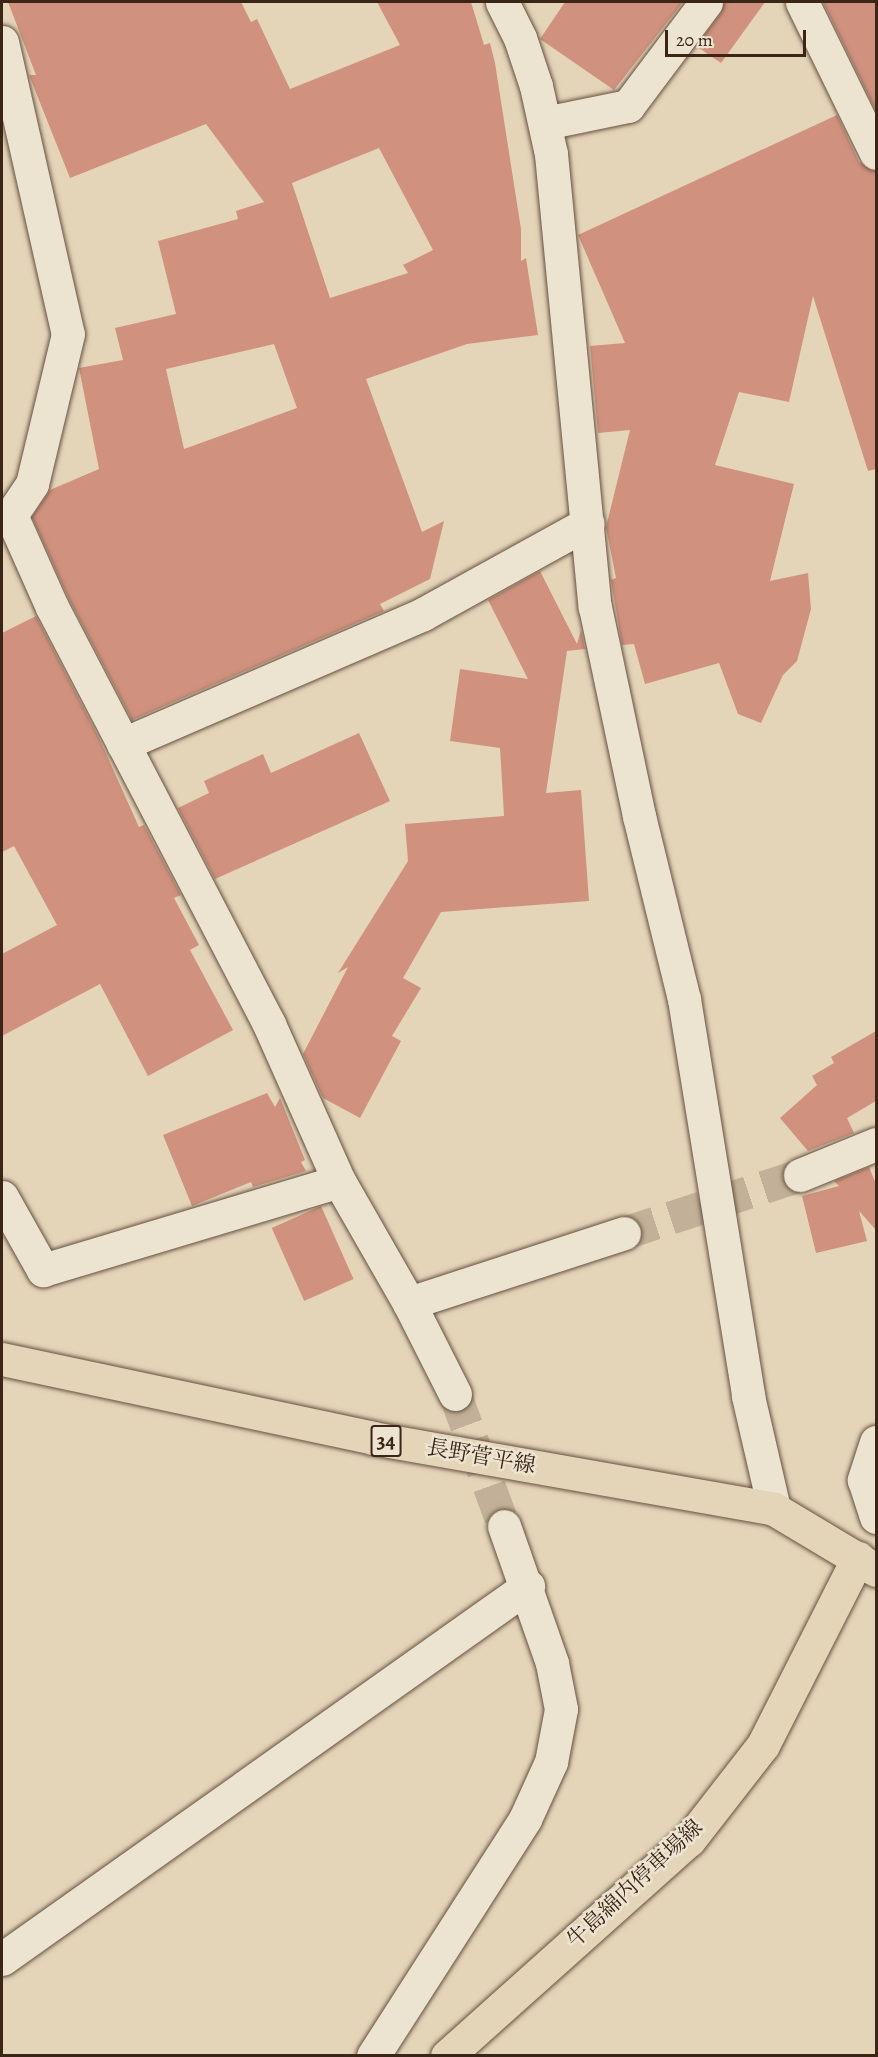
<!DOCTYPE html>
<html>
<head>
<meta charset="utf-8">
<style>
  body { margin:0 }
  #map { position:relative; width:878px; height:2057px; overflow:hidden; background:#e4d4b8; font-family:Alegreya,"Noto Serif JP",serif }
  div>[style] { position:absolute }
  .building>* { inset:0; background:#d0927f; transform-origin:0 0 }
  .minor-tunnel>* { height:33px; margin-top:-16.5px; transform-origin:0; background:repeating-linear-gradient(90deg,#c2b198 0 33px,transparent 0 49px) }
  .roads { filter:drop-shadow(0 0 2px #65513f) drop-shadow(0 0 2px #65513f) }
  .minor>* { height:33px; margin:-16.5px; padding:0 16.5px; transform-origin:16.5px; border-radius:16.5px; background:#ede3d1 }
  .major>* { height:33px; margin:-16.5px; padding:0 16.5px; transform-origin:16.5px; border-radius:16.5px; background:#e4d4b8 }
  span { translate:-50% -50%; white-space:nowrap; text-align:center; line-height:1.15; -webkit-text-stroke:5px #ede3d1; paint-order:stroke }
  .shield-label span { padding:2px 4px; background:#ede3d1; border:2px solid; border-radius:4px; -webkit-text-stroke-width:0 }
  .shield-label { font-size:21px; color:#3b2517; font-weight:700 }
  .street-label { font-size:22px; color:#3b2517 }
  .frame { position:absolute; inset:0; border:3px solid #3b2517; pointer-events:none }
  .scale { position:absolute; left:665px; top:30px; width:141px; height:27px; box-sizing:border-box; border:3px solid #3b2517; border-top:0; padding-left:8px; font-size:18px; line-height:21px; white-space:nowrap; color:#3b2517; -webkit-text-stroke:4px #ede3d1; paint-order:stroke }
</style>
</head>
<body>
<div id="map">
  <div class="building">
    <i style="clip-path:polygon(evenodd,8px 2px,241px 2px,251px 22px,257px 19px,290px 89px,400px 45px,377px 2px,471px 2px,484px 45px,490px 43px,495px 63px,521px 229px,521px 261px,526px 258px,538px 335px,467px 344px,366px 379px,422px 532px,444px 521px,430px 579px,380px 604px,384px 611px,132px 720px,69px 599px,32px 517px,50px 490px,99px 469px,79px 368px,123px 360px,115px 328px,176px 314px,158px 241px,238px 219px,236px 211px,264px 202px,206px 124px,70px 178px,29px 75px,36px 75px,8px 2px,379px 148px,433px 250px,403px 265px,408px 273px,330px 298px,292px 183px,379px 148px,8px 2px,274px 344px,297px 408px,184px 449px,166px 369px,274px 344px)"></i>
    <i style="clip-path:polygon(565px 2px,683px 2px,614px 90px,540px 39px)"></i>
    <i style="clip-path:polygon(724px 2px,765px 2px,721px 63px,696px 46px,721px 13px)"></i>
    <i style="clip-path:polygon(823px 2px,876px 2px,876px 111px)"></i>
    <i style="clip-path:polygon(837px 115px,859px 162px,876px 171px,876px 469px,868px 471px,813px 296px,789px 402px,739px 392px,715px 465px,794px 484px,770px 581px,808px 573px,811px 609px,797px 661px,783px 675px,761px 723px,738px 714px,719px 663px,645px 684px,634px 644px,622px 645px,611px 580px,616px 578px,606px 527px,630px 430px,598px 433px,590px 346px,625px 343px,578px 235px)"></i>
    <i style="clip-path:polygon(540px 571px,577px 644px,581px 630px,585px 649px,567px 651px,546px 793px,581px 790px,589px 901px,441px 912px,403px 978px,421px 988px,392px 1036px,401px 1041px,360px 1118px,323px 1098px,303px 1054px,348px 967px,338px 973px,408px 861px,405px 824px,504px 816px,500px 748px,450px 741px,460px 669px,528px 679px,488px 600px)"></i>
    <i style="clip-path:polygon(36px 616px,99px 738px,139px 827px,144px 825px,181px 895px,174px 898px,199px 945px,190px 950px,233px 1030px,148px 1076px,100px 984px,2px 1036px,2px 954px,57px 925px,14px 846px,2px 852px,2px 633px)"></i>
    <i style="clip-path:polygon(359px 733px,390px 801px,215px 879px,178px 808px,209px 793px,204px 781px,263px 754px,271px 773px)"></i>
    <i style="clip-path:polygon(876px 1031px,876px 1101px,847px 1118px,854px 1133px,808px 1151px,780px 1118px,817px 1085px,812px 1076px,834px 1063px,831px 1057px)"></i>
    <i style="clip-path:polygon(267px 1093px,275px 1107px,280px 1098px,305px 1160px,301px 1162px,306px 1171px,253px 1187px,251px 1182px,192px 1206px,163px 1135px)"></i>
    <i style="clip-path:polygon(869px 1167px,876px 1184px,876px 1230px,859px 1211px,867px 1241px,816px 1253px,802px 1196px,839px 1186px,834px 1181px)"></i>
    <i style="left:321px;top:1206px;width:80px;height:54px;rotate:66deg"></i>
  </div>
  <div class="minor-tunnel">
    <i style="left:624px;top:1233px;width:185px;rotate:-18.2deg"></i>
    <i style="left:455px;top:1394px;width:141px;rotate:69.6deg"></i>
  </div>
  <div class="roads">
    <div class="minor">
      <i style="left:502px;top:2px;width:40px;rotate:63.4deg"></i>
      <i style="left:520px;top:38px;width:51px;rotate:71.6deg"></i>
      <i style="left:536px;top:86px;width:70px;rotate:77.6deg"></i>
      <i style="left:551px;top:154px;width:455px;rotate:84.5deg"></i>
      <i style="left:595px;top:607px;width:214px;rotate:78.1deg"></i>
      <i style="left:639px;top:816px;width:188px;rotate:76.2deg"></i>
      <i style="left:684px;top:999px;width:402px;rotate:80.8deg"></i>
      <i style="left:748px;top:1396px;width:116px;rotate:77deg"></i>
      <i style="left:802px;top:2px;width:168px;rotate:63.9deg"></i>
      <i style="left:2px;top:42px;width:299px;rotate:77.3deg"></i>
      <i style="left:68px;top:334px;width:154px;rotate:103.5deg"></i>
      <i style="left:32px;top:484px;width:37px;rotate:124deg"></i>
      <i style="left:11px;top:515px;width:10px;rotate:151deg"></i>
      <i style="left:545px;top:123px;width:85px;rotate:-11.6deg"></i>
      <i style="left:628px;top:106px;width:130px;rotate:-53.1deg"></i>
      <i style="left:11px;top:515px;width:101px;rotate:66deg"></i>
      <i style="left:52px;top:607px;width:470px;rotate:62.5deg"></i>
      <i style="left:269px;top:1024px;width:172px;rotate:66deg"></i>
      <i style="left:339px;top:1181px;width:141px;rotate:60.2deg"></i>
      <i style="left:409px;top:1303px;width:102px;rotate:63.2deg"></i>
      <i style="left:123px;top:744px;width:327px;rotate:-23.4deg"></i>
      <i style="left:423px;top:614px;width:188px;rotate:-28.9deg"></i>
      <i style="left:800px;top:1175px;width:82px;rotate:-22.2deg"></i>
      <i style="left:2px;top:1197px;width:84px;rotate:60.7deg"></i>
      <i style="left:43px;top:1270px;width:309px;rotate:-16.7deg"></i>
      <i style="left:409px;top:1303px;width:226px;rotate:-18deg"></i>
      <i style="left:876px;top:1442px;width:40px;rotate:108deg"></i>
      <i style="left:864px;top:1480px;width:39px;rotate:72deg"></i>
      <i style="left:2px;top:1959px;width:645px;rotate:-35.34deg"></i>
      <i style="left:373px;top:2056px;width:282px;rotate:-57.3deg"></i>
      <i style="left:525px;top:1819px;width:63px;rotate:-65.5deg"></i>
      <i style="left:551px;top:1762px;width:54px;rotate:-79.3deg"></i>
      <i style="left:561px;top:1709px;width:47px;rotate:-101.1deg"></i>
      <i style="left:552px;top:1663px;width:145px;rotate:-109.3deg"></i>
    </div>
    <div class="major">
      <i style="left:2px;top:1359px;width:379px;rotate:12deg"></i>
      <i style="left:373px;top:1438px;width:407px;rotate:10deg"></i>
      <i style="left:774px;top:1509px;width:119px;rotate:30.9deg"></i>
      <i style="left:447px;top:2056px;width:324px;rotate:-41.8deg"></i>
      <i style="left:689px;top:1840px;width:120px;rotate:-52.1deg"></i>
      <i style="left:763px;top:1745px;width:210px;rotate:-63.1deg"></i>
    </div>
  </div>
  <div class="shield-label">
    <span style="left:386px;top:1441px">34</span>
  </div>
  <div class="street-label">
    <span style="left:481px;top:1457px;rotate:10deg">長野菅平線</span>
    <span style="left:635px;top:1884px;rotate:-43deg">牛島綿内停車場線</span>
  </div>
  <div class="frame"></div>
  <div class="scale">20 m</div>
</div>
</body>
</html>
